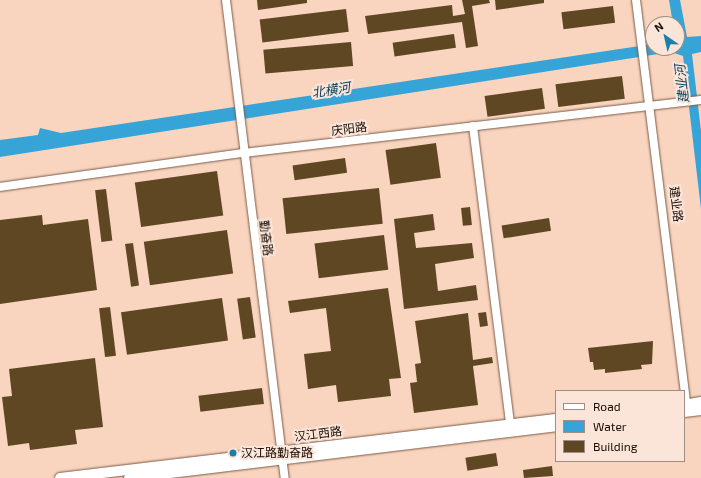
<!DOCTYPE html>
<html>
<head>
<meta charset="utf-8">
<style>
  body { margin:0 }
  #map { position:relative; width:701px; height:478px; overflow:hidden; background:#f9d4be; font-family:"Exo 2","Noto Sans SC",sans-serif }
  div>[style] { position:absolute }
  .water>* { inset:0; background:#36a4d6 }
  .building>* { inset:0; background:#604724; transform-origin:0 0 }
  .roads { filter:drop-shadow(0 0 1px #7b5c48) drop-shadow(0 0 1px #7b5c48) }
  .minor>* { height:8px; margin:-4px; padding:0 4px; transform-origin:4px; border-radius:4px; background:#fff }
  .major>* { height:10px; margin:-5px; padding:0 5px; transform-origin:5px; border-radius:5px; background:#fff }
  .dots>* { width:11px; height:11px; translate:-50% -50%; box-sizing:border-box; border:2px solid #fbe5d8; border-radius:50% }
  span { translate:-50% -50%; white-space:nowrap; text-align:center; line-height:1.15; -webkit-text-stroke:4px #fbe5d8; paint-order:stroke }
  .street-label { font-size:12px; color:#180c05 }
  .poi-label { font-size:12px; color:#180c05 }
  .left { translate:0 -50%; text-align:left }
  .water-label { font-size:13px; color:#03435d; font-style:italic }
  .legend { position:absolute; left:555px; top:390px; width:130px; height:72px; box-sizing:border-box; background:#fbe5d8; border:1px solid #a08e84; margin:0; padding:5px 7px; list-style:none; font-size:12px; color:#180c05 }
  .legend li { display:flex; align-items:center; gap:8px; height:20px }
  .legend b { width:20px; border:1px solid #a08e84 }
  .north { position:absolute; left:645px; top:16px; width:40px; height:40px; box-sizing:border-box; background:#fbe5d8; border:1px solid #a08e84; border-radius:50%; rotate:326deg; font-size:11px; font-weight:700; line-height:16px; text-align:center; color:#180c05 }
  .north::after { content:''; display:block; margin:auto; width:14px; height:18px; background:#1c7faa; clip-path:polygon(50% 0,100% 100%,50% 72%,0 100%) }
</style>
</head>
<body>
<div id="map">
  <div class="water">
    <i style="clip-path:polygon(669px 0,680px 0,687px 37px,701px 36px,701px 52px,692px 54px,701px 131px,701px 209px,683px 56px,671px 52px,0 157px,0 140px,38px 135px,40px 128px,61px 133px,653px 44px,653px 48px,677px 48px,677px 24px,673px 24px)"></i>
  </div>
  <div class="building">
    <i style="clip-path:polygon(257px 0,307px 0,307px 3px,258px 10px)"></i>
    <i style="clip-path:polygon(462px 0,489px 0,490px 3px,472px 6px,478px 46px,466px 48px,462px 22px,368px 34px,365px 16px,452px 5px,453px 16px,465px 14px)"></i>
    <i style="clip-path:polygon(495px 0,544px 0,544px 3px,496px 10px)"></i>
    <i style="left:613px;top:6px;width:17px;height:52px;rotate:83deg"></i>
    <i style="left:346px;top:9px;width:23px;height:87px;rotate:83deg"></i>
    <i style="left:454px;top:34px;width:14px;height:62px;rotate:82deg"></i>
    <i style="left:351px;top:42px;width:24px;height:88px;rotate:85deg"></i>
    <i style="left:622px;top:76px;width:23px;height:67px;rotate:83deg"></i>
    <i style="left:542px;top:88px;width:21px;height:58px;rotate:82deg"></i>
    <i style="left:436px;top:143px;width:35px;height:51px;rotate:82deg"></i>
    <i style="left:345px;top:158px;width:15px;height:53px;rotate:82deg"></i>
    <i style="left:217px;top:171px;width:45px;height:83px;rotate:82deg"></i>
    <i style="left:379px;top:188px;width:36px;height:97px;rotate:84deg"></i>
    <i style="left:106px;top:189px;width:52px;height:11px;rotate:83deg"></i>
    <i style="left:470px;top:207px;width:18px;height:9px;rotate:84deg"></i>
    <i style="clip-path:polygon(433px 214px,435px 230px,414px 233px,416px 248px,472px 243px,474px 258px,435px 264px,438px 291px,476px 285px,478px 300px,404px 309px,394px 219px)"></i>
    <i style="clip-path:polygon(42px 215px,43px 225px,88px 219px,97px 290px,0 304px,0 220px)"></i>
    <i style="left:549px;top:218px;width:13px;height:48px;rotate:81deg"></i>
    <i style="left:227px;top:230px;width:44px;height:84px;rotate:82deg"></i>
    <i style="left:384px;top:235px;width:35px;height:70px;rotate:83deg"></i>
    <i style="left:133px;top:243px;width:43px;height:8px;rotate:82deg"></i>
    <i style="clip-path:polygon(388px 288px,401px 378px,389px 379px,391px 396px,338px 402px,336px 385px,308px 389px,304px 354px,331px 351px,326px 308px,290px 313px,288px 301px)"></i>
    <i style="left:250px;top:297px;width:41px;height:13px;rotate:82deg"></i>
    <i style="left:222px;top:298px;width:43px;height:102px;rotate:82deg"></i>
    <i style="left:110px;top:307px;width:49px;height:11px;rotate:83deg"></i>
    <i style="left:486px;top:312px;width:14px;height:8px;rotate:82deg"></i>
    <i style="clip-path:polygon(468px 313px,473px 360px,492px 357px,493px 363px,473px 366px,478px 405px,414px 413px,410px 383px,417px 382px,415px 364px,421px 363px,415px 321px)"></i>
    <i style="clip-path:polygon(653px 341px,652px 364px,641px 365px,642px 369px,605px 373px,605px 369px,594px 370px,593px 362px,590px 362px,588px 348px)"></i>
    <i style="clip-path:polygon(95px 358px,103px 427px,75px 430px,77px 444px,30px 450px,29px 443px,8px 446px,2px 397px,12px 396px,9px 369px)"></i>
    <i style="left:262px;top:388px;width:16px;height:64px;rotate:83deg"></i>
    <i style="left:496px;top:453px;width:13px;height:31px;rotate:81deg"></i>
    <i style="clip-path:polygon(552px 466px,553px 476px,524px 478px,523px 470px)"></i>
  </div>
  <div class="roads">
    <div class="minor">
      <i style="left:226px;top:0;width:482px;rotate:83deg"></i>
      <i style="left:636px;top:0;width:412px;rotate:82.9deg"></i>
      <i style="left:473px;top:126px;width:305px;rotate:82.9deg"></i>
      <i style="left:0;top:187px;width:245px;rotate:-8deg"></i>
      <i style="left:243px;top:153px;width:461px;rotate:-6.6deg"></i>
    </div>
    <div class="major">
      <i style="left:684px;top:405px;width:17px;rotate:-10deg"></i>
      <i style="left:684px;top:412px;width:17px;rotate:-7deg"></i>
      <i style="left:60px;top:478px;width:499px;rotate:-6.8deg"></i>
      <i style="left:129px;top:478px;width:430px;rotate:-6.9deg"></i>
    </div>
  </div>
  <div class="dots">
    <i style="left:233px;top:453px;background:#1c7faa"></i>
  </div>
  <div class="street-label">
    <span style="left:349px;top:129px;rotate:-7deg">庆阳路</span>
    <span style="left:676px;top:204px;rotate:83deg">建业路</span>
    <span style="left:266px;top:238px;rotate:83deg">勤奋路</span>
    <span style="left:318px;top:434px;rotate:-7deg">汉江西路</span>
  </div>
  <div class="poi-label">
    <span class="left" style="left:241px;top:453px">汉江路勤奋路</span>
  </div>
  <div class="water-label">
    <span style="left:682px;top:84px;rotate:-97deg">建业河</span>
    <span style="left:331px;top:90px;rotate:-9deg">北横河</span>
  </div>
  <ul class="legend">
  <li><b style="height:5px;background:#fff"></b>Road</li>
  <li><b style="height:11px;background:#36a4d6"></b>Water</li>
  <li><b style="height:11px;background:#604724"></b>Building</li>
  </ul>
  <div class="north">N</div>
</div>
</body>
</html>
